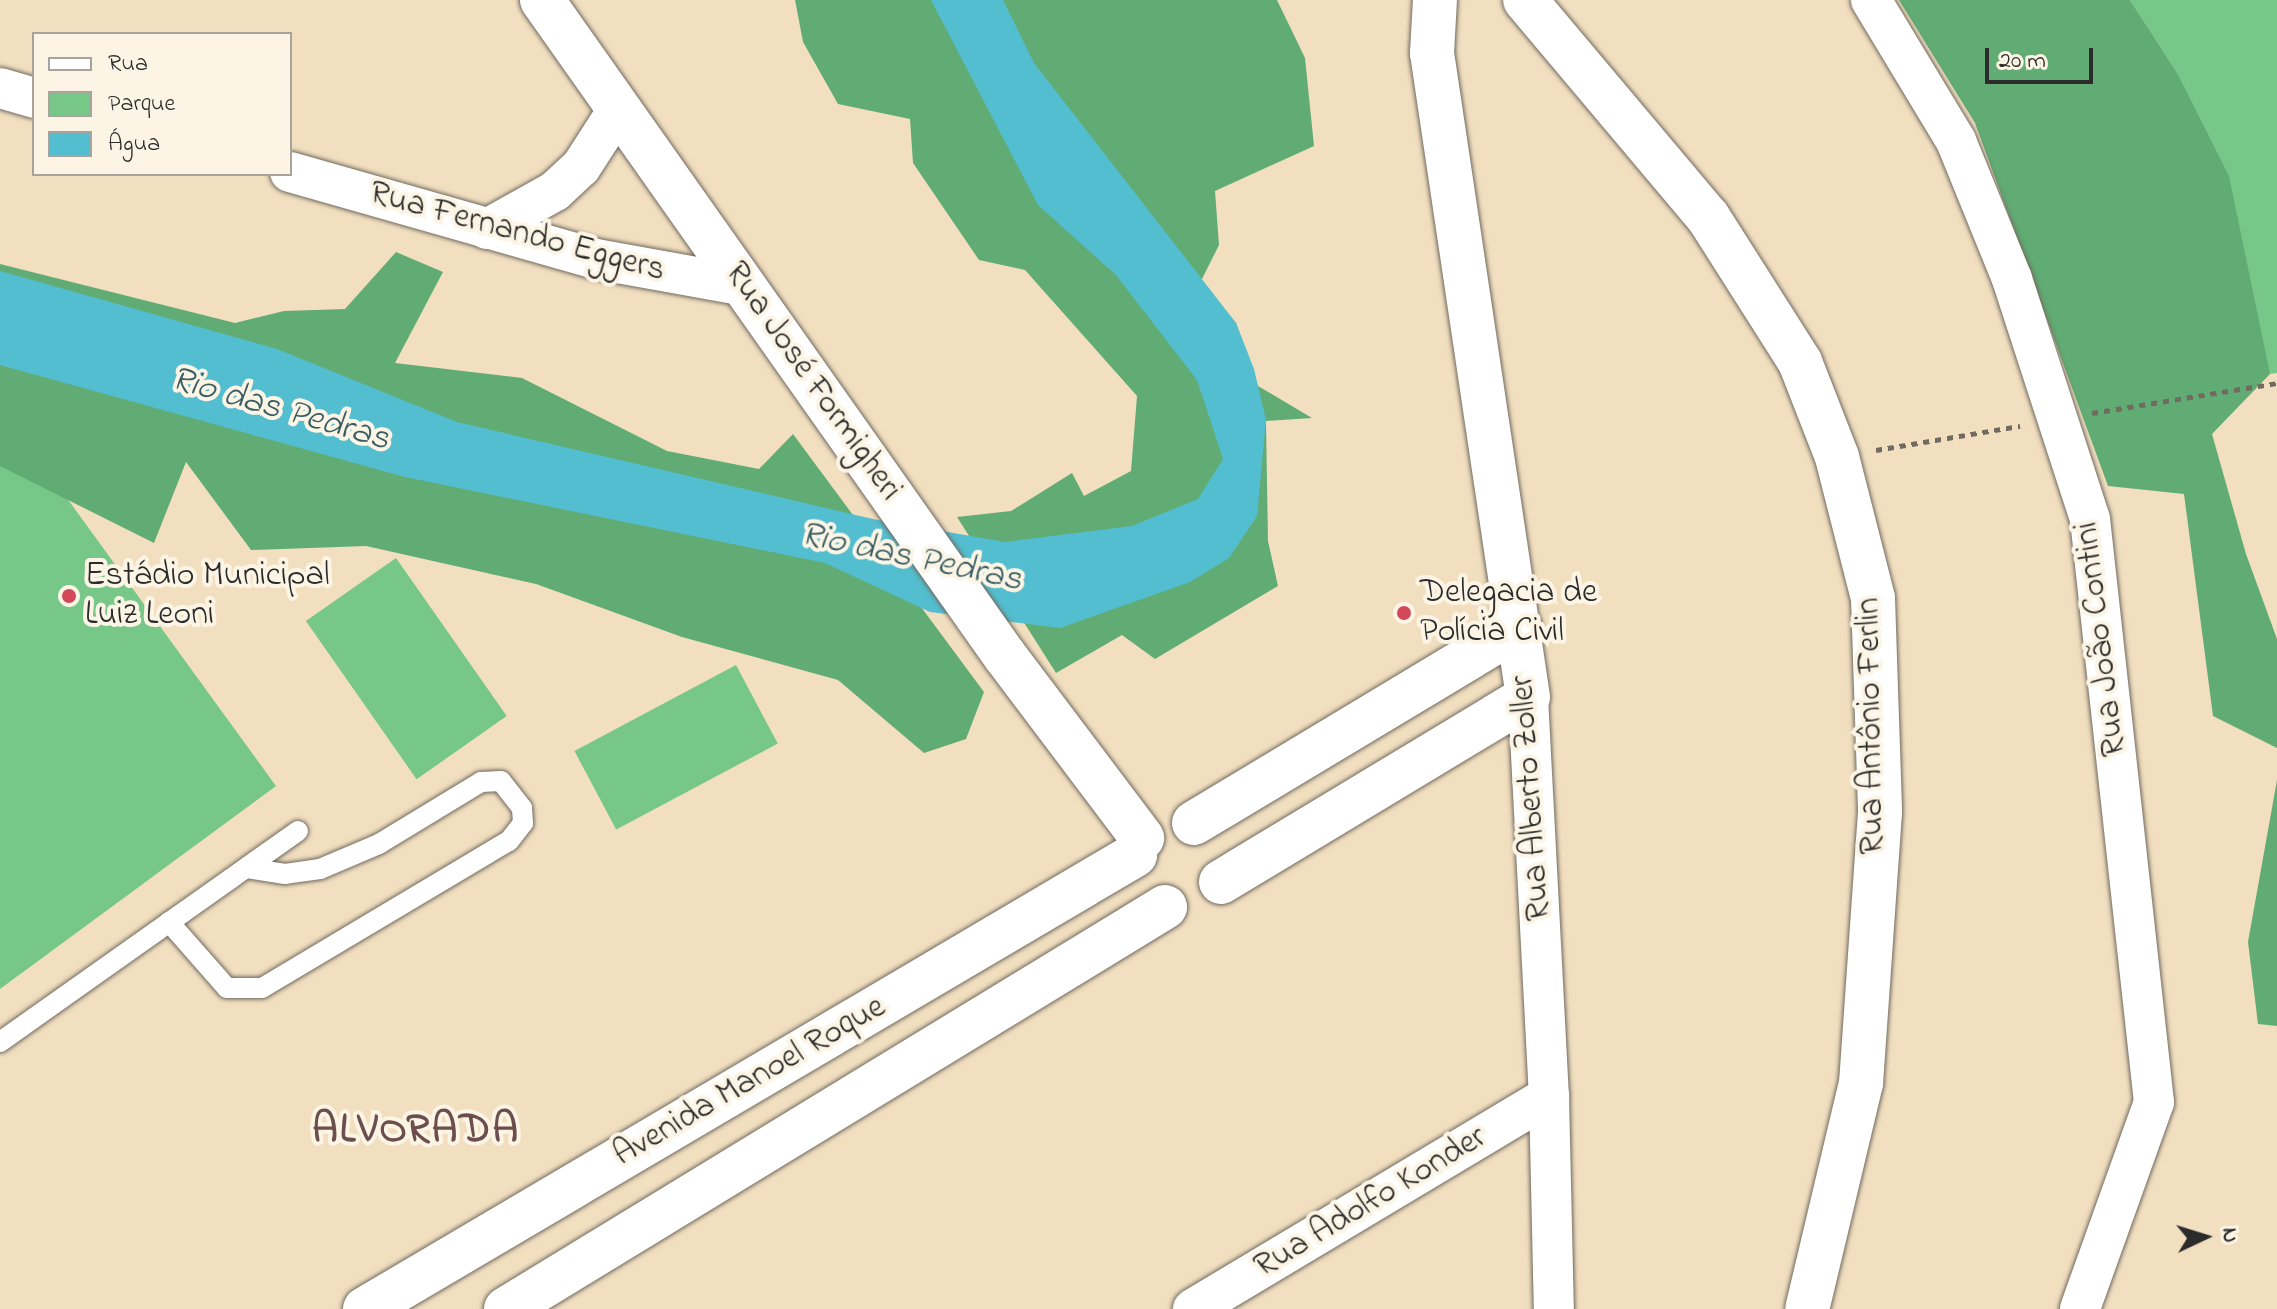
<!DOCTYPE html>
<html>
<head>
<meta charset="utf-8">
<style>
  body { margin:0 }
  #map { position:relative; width:2277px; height:1309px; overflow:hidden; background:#f2dfc0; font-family:"Indie Flower",sans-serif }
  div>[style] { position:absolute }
  .green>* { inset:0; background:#77c788; transform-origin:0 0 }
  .forest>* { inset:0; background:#61ac74 }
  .water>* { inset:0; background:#53becf }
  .path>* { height:5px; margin-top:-2.5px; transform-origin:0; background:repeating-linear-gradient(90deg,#716a5f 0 6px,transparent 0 12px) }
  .roads { filter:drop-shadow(0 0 2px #716a5f) drop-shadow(0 0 2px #716a5f) }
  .lane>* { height:20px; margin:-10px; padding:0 10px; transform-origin:10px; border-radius:10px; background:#fff }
  .street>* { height:40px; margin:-20px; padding:0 20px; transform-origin:20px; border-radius:20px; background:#fff }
  .secondary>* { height:44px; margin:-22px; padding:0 22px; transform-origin:22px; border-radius:22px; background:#fff }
  .dots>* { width:22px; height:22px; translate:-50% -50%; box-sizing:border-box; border:4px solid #fcf5e5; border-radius:50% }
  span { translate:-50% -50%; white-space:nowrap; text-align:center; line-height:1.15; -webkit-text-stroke:8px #fcf5e5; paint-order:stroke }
  .street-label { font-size:34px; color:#2b2b2b }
  .poi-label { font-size:34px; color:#2b2b2b }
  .left { translate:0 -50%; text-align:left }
  .water-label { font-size:36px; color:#395e64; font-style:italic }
  .district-label { font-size:42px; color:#6c4e4c; font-weight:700; letter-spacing:2px }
  .legend { position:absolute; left:32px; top:32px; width:260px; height:144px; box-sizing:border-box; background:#fcf5e5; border:2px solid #a8a49b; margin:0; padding:10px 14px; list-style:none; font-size:24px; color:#2b2b2b }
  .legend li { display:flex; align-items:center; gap:16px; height:40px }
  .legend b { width:40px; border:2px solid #a8a49b }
  .north { position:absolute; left:2165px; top:1197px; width:80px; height:80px; -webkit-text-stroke:6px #fcf5e5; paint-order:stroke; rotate:86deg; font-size:22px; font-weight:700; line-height:32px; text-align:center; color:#2b2b2b }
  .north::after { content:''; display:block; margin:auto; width:28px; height:36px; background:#2b2b2b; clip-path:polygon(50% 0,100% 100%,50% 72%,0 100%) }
  .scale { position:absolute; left:1985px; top:48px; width:108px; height:36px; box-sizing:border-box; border:4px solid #2b2b2b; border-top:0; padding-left:10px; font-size:24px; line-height:28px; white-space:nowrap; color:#2b2b2b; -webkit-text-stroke:6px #fcf5e5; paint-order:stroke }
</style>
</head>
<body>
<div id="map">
  <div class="green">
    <i style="clip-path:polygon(2130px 0,2277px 0,2277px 373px,2270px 374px,2176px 71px)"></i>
    <i style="clip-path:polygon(0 406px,276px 786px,0 989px)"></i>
    <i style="left:396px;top:558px;width:193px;height:110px;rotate:55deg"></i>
    <i style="left:736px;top:665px;width:89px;height:183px;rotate:62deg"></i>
  </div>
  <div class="forest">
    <i style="clip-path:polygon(795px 0,1277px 0,1305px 58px,1314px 146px,1215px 191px,1219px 245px,1201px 281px,1236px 323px,1258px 386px,1312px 418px,1266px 421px,1268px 541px,1278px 586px,1155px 659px,1122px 635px,1056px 673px,957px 517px,1011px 511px,1072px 473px,1084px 496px,1131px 471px,1137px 396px,1025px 270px,979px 260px,913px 163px,910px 119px,838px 104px,803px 42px)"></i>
    <i style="clip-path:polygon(1899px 0,2130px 0,2176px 71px,2229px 176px,2270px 374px,2212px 434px,2246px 554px,2277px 639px,2277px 748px,2213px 716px,2184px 494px,2108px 486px,1975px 123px)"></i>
    <i style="clip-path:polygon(396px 252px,443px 272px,395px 363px,522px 378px,667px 451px,759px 469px,793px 434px,984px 692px,966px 739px,924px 753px,838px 680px,682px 637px,536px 584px,366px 546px,251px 550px,186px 462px,154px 543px,0 466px,0 264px,235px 323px,284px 311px,345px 309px)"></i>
    <i style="clip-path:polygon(2277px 780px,2277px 1026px,2258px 1024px,2248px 942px)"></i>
  </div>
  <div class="water">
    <i style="clip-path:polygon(931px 0,1003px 0,1034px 63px,1236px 323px,1254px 369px,1266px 420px,1257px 516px,1229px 558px,1190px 582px,1060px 628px,930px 612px,825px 563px,405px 477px,0 365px,0 271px,277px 349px,457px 422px,873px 519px,1005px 542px,1132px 526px,1198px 499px,1223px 459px,1197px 380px,1116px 275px,1038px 205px)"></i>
  </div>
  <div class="path">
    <i style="left:2092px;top:413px;width:187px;rotate:-9.2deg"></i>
    <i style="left:1876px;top:450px;width:146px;rotate:-9.5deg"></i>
  </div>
  <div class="roads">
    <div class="lane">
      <i style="left:169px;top:922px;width:88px;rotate:48.7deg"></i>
      <i style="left:227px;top:988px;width:35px"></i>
      <i style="left:262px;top:988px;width:287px;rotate:-30.8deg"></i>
      <i style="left:509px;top:841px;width:23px;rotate:-52deg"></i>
      <i style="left:523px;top:823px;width:15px;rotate:-94deg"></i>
      <i style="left:522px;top:808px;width:34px;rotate:-128deg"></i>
      <i style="left:501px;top:781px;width:20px;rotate:177deg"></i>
      <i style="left:481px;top:782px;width:119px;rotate:148.7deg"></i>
      <i style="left:379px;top:844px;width:64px;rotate:157deg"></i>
      <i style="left:320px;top:869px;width:35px;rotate:172deg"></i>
      <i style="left:285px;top:874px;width:38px;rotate:-171deg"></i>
      <i style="left:0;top:1042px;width:365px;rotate:-35.3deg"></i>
    </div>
    <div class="street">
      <i style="left:1871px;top:0;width:165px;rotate:58.9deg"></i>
      <i style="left:1956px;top:141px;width:149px;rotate:67.9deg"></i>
      <i style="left:2012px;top:279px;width:252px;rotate:72deg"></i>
      <i style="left:2090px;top:519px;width:587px;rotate:83.74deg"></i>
      <i style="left:2154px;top:1102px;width:220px;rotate:109.7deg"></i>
      <i style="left:0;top:88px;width:35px;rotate:16deg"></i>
      <i style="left:290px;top:172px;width:318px;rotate:15.9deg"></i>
      <i style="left:596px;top:259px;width:152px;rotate:10.2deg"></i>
      <i style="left:487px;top:229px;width:78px;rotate:-29.2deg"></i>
      <i style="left:555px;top:191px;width:35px;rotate:-43deg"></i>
      <i style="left:581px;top:167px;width:70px;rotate:-57.2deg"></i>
      <i style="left:1528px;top:697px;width:400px;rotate:87deg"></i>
      <i style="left:1549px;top:1096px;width:213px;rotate:88.7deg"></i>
      <i style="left:1193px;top:1309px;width:415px;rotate:-30.9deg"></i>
    </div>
    <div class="secondary">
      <i style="left:542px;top:0;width:803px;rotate:54.79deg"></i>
      <i style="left:1005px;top:656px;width:228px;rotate:53deg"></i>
      <i style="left:1525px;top:0;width:284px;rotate:49.9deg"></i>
      <i style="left:1708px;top:217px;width:172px;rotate:57.6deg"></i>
      <i style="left:1800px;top:362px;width:102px;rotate:68.7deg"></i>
      <i style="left:1837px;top:457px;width:146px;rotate:75.7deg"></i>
      <i style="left:1873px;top:598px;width:214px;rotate:88.1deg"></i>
      <i style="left:1880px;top:812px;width:272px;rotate:94deg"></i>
      <i style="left:1861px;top:1083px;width:232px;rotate:103.4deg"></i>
      <i style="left:1194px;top:823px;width:380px;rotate:-31deg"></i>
      <i style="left:1221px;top:882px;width:358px;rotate:-31.1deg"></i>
      <i style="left:1528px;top:697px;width:651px;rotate:-98.48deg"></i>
      <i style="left:1432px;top:53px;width:53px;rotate:-86.8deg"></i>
      <i style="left:365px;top:1309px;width:894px;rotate:-30.52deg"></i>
      <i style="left:506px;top:1309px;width:772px;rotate:-31.38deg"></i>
    </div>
  </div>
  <div class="dots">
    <i style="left:69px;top:596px;background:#d1495b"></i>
    <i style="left:1404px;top:613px;background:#d1495b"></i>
  </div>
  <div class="street-label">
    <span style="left:517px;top:233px;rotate:15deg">Rua Fernando Eggers</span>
    <span style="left:812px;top:382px;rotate:55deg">Rua José Formigheri</span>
    <span style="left:2102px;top:639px;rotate:-97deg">Rua João Contini</span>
    <span style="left:1872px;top:726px;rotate:-91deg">Rua Antônio Ferlin</span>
    <span style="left:1532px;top:798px;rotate:-94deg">Rua Alberto Zoller</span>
    <span style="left:750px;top:1082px;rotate:-30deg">Avenida Manoel Roque</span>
    <span style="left:1371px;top:1203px;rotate:-31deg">Rua Adolfo Konder</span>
  </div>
  <div class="poi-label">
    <span class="left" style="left:85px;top:596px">Estádio Municipal<br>Luiz Leoni</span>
    <span class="left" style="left:1420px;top:613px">Delegacia de<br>Polícia Civil</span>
  </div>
  <div class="water-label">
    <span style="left:280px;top:410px;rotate:16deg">Rio das Pedras</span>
    <span style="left:911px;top:558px;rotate:12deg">Rio das Pedras</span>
  </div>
  <div class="district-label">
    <span style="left:416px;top:1131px">ALVORADA</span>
  </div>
  <ul class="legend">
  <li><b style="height:10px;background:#fff"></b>Rua</li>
  <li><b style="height:22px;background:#77c788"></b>Parque</li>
  <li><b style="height:22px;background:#53becf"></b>Água</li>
  </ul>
  <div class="north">N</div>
  <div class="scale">20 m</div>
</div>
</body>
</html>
